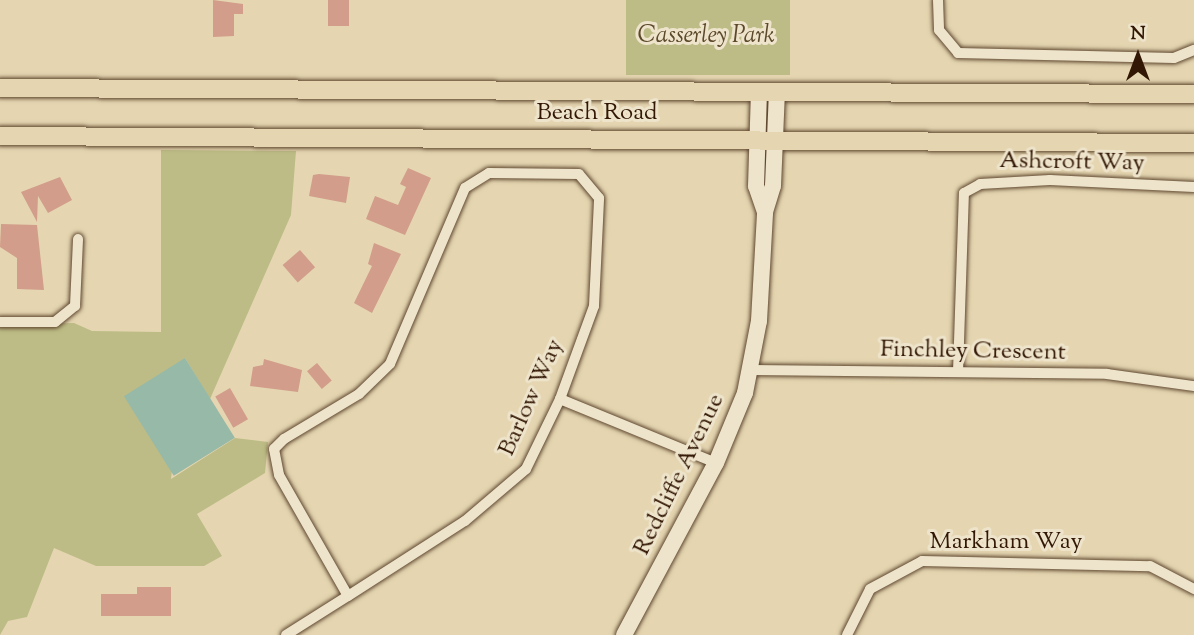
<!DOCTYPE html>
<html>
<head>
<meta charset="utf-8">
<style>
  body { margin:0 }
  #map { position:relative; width:1194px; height:635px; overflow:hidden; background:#e5d6b1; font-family:"Sorts Mill Goudy",serif }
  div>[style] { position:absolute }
  .green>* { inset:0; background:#bdbc86; transform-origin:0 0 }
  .water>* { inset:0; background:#96b9a8; transform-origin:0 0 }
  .building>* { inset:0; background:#d29d8a; transform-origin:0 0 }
  .roads { filter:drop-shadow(0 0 2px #5f472f) drop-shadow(0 0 2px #5f472f) }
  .street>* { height:10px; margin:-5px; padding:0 5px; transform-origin:5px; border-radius:5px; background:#eee4cc }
  .secondary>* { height:16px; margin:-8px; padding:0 8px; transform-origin:8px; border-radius:8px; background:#eee4cc }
  .primary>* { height:18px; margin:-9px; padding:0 9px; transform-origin:9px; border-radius:9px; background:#e5d6b1 }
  span { translate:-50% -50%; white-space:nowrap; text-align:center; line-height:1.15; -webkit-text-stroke:6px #eee4cc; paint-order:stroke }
  .park-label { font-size:24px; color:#5c492b; font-style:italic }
  .street-label { font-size:24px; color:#321704 }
  .north { position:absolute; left:1103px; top:21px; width:70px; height:70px; -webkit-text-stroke:5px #eee4cc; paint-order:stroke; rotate:0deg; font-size:19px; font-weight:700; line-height:28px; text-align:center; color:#321704 }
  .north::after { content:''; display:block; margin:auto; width:24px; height:32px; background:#321704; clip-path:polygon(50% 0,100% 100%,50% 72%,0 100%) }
</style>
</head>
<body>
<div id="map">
  <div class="green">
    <i style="left:626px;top:0;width:164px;height:75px"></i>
    <i style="clip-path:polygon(161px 150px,296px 151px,291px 215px,210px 399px,185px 358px,171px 479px,235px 438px,268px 442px,265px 473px,197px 514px,222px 556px,204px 566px,96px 566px,54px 548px,27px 617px,8px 621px,0 635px,0 325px,74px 323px,92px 331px,161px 332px)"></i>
  </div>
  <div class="water">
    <i style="left:185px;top:358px;width:94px;height:72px;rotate:58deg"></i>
  </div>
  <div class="building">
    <i style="clip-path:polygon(213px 0,243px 4px,243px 14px,234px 14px,234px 36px,213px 37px)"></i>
    <i style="left:328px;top:0;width:21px;height:26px"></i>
    <i style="clip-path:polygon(408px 168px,431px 178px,405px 235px,366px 219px,375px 196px,398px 205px,406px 187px,400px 184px)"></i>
    <i style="clip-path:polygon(319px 174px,350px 177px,346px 203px,309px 196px,313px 175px)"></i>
    <i style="clip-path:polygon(60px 177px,72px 200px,48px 213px,38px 196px,37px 222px,21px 192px)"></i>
    <i style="clip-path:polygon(1px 224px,37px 225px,44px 290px,17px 289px,17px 258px,0 247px)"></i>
    <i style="clip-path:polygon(374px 243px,401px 254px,372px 313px,354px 303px,372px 266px,368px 264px)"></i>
    <i style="left:300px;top:250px;width:23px;height:23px;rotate:49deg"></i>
    <i style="clip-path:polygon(264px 359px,302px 370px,298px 392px,250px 386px,253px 367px,263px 365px)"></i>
    <i style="left:317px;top:363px;width:23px;height:13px;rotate:50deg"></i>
    <i style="left:230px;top:388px;width:36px;height:17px;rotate:60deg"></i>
    <i style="clip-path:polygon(137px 587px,171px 587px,171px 616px,101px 616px,101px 594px,137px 594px)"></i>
  </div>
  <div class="roads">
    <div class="street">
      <i style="left:938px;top:0;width:30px;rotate:88deg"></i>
      <i style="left:939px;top:30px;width:30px;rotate:50deg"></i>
      <i style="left:958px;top:53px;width:216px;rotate:1.3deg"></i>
      <i style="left:1174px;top:58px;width:22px;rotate:-22deg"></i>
      <i style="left:0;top:322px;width:55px"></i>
      <i style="left:55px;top:322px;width:26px;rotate:-39deg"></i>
      <i style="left:75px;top:306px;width:67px;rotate:-87.4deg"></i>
      <i style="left:751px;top:370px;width:356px;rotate:0.6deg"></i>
      <i style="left:1107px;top:374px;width:88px;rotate:7.9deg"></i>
      <i style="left:958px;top:372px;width:179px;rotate:-88.1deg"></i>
      <i style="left:964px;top:193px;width:18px;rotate:-29deg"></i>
      <i style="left:980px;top:184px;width:70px;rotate:-3.3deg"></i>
      <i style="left:1050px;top:180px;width:144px;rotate:2.8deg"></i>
      <i style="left:560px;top:399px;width:169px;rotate:22.3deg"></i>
      <i style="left:286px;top:635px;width:73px;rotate:-32.2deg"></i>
      <i style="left:348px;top:596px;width:139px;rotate:-32.7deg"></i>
      <i style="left:465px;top:521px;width:80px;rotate:-40.4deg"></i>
      <i style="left:526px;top:469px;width:78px;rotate:-64.1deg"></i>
      <i style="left:560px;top:399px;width:99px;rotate:-69.9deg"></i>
      <i style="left:594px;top:306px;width:108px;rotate:-87.3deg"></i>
      <i style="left:599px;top:198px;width:31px;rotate:-130deg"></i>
      <i style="left:579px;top:174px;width:90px;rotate:-179.4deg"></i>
      <i style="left:489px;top:173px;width:28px;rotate:148deg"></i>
      <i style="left:465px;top:188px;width:191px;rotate:113.1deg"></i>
      <i style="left:390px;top:364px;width:43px;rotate:135.9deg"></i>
      <i style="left:359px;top:394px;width:87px;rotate:149deg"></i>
      <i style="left:284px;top:439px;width:14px;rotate:135deg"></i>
      <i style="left:274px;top:449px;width:26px;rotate:79deg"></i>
      <i style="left:279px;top:475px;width:139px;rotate:60.3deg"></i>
      <i style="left:847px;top:635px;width:51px;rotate:-63.4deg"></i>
      <i style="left:870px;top:589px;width:59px;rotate:-28.3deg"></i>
      <i style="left:922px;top:561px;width:228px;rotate:1.3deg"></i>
      <i style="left:1150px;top:566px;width:50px;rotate:27.6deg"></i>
    </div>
    <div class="secondary">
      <i style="left:759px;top:91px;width:95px;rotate:91.8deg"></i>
      <i style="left:756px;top:186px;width:28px;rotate:71deg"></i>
      <i style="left:624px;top:635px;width:195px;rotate:-61.9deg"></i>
      <i style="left:716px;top:463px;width:76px;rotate:-67.5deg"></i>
      <i style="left:745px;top:393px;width:73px;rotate:-79deg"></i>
      <i style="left:759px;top:321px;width:109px;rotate:-86.8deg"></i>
      <i style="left:765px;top:212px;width:27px;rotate:-73deg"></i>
      <i style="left:773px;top:186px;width:95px;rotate:-87.6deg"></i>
    </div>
    <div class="primary">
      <i style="left:0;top:88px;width:1194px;rotate:0.29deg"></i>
      <i style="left:0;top:136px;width:1194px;rotate:0.34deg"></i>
    </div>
  </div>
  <div class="park-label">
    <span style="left:706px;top:37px">Casserley Park</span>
  </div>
  <div class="street-label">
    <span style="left:597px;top:114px">Beach Road</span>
    <span style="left:1072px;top:163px;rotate:1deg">Ashcroft Way</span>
    <span style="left:973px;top:352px;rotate:1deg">Finchley Crescent</span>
    <span style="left:532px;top:398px;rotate:-66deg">Barlow Way</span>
    <span style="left:680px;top:475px;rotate:-64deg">Redcliffe Avenue</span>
    <span style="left:1006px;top:543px">Markham Way</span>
  </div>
  <div class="north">N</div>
</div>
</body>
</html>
